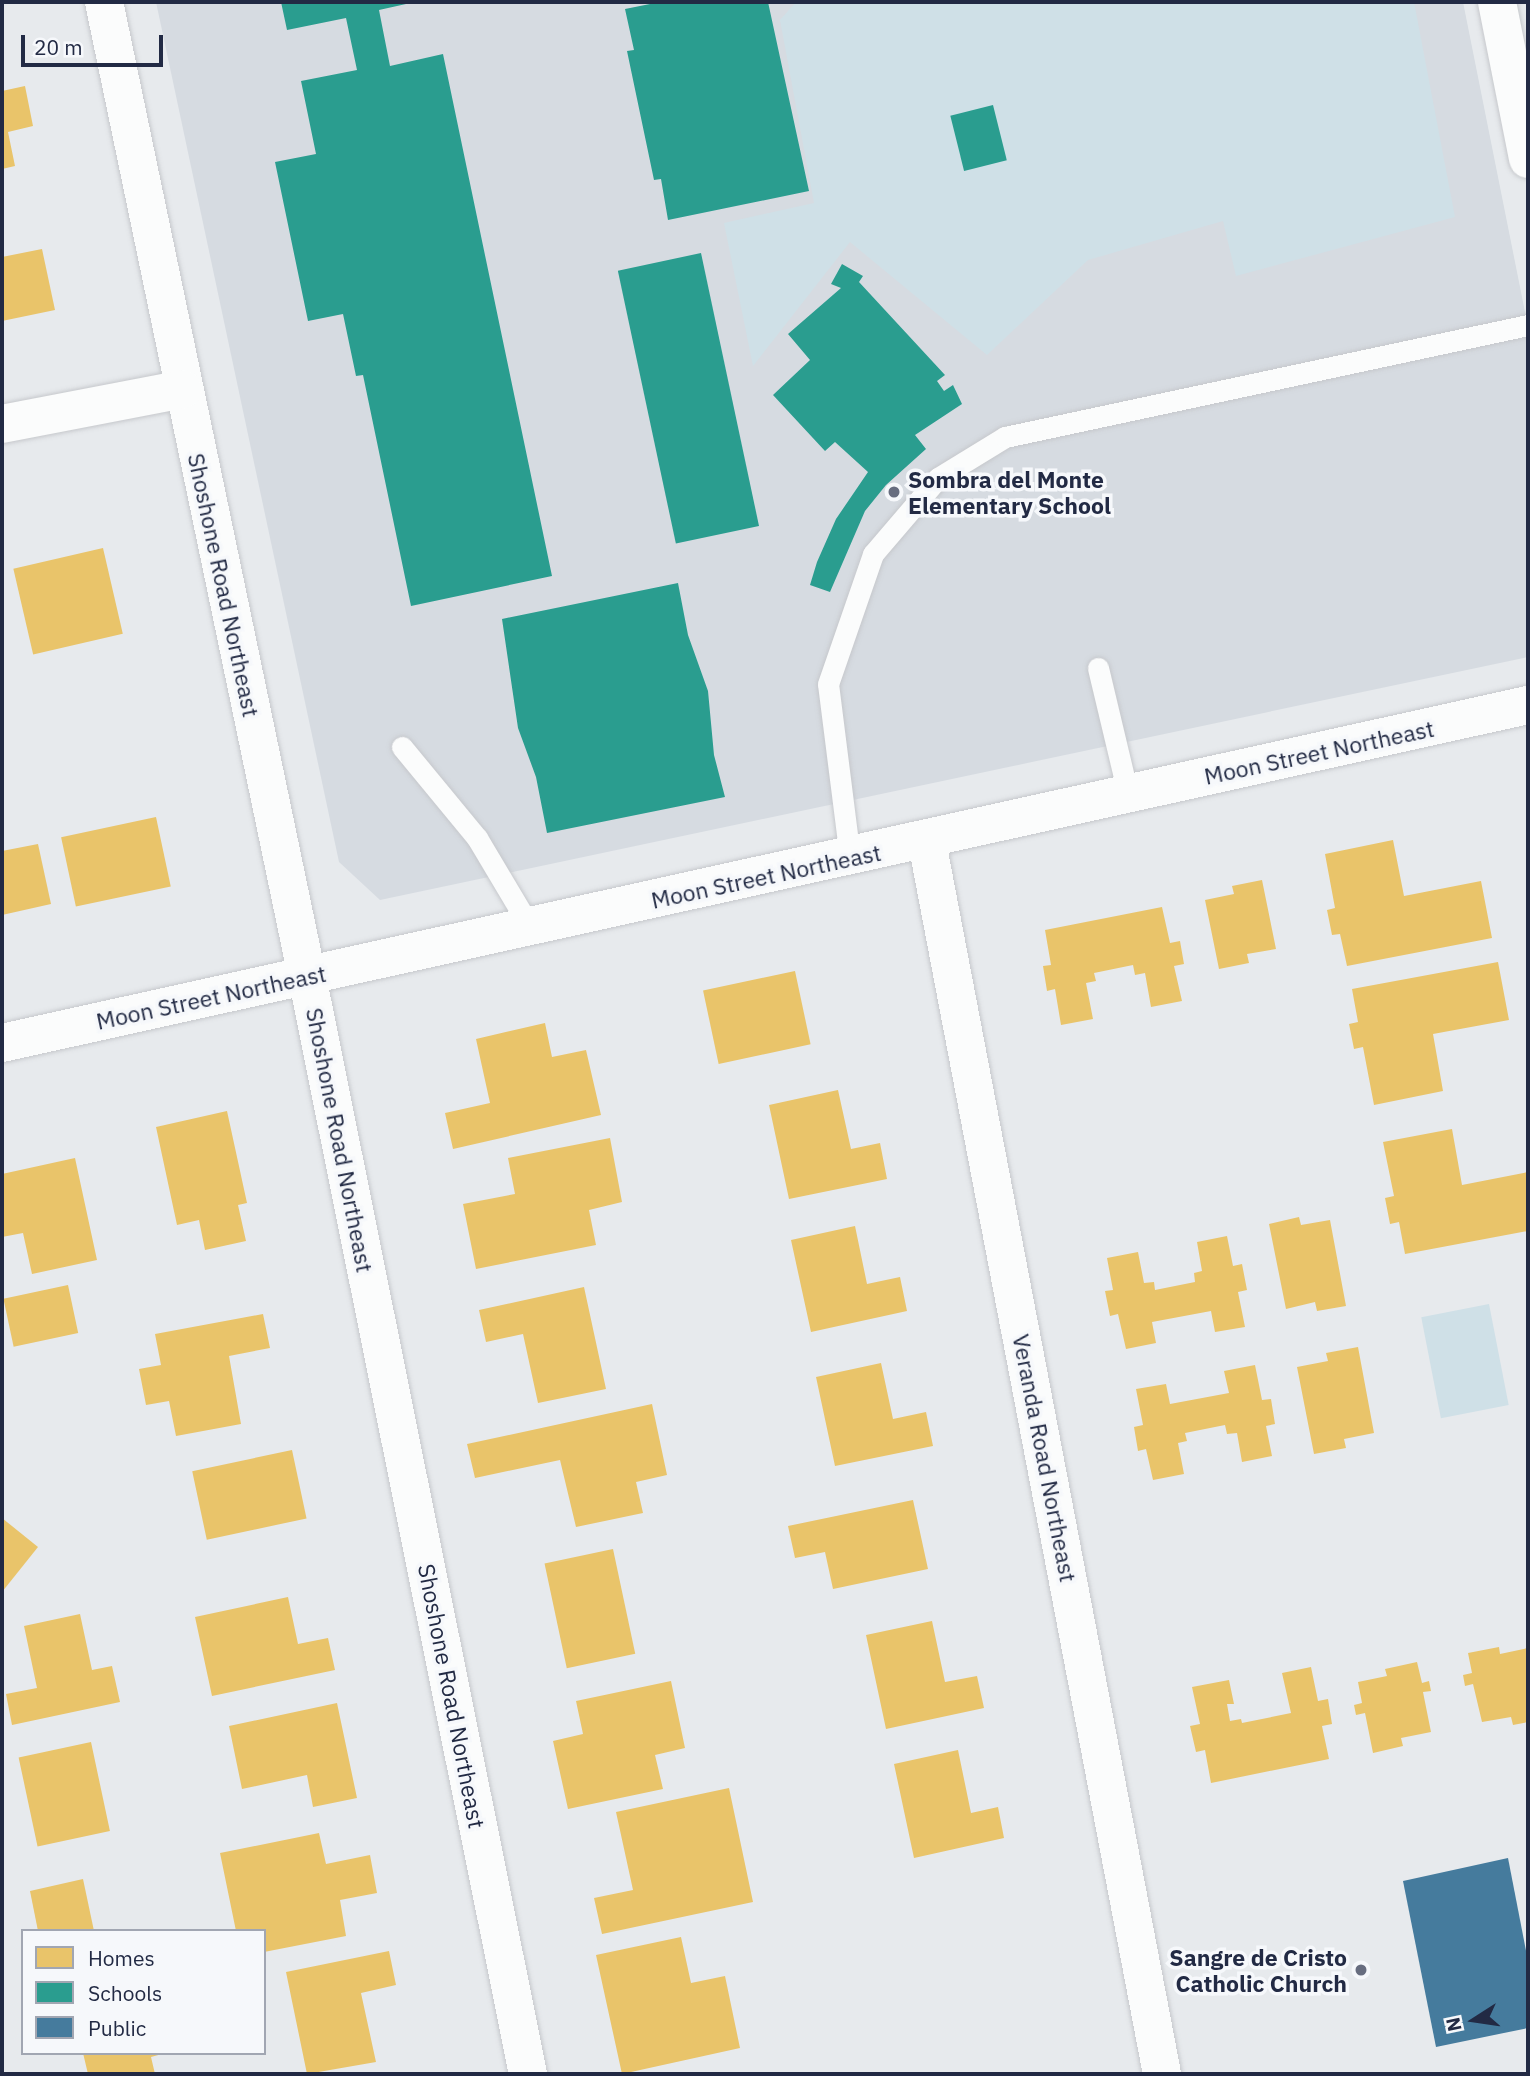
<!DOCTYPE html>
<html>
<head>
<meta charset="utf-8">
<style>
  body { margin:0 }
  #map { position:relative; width:1530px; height:2076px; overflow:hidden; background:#e7eaed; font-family:"IBM Plex Sans",sans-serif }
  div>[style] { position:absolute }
  .built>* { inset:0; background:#d6dbe1 }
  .green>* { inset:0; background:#cfe0e7; transform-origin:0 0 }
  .homes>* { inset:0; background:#e9c46a; transform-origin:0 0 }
  .schools>* { inset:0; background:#2a9d8f; transform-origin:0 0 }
  .public>* { inset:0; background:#457b9d }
  .roads { filter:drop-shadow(0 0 2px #c6c8cc) drop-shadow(0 0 2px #c6c8cc) }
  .lane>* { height:21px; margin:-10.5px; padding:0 10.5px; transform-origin:10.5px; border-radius:10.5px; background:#fbfcfc }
  .street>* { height:38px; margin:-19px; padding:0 19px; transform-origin:19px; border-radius:19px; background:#fbfcfc }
  .secondary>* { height:38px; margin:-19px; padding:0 19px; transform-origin:19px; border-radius:19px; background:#fbfcfc }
  .dots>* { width:19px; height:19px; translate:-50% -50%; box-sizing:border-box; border:4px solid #f6f8fb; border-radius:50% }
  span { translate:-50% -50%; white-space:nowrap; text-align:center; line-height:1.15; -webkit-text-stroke:7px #f6f8fb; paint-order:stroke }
  .poi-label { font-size:23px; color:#222a44; font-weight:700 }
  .left { translate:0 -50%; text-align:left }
  .right { translate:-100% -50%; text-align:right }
  .street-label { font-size:23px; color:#222a44 }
  .frame { position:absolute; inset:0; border:4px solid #222a44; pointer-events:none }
  .legend { position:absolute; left:21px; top:1929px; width:245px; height:126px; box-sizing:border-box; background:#f6f8fb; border:2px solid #a1a6b2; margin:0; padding:9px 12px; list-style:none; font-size:21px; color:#222a44 }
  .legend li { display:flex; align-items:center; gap:14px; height:35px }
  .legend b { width:35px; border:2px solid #a1a6b2 }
  .north { position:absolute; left:1439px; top:1985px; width:70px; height:70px; -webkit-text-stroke:5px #f6f8fb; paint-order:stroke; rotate:258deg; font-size:19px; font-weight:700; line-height:28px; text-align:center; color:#222a44 }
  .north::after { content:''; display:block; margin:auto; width:24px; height:32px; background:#222a44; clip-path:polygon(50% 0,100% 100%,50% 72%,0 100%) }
  .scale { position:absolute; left:21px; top:35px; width:142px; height:32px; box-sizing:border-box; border:4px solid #222a44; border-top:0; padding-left:9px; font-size:21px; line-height:24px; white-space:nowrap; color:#222a44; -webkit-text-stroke:5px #f6f8fb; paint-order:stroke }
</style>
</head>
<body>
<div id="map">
  <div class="built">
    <i style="clip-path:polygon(156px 2px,1463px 2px,1528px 327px,1528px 657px,380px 900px,339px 862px)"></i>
  </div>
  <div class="green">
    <i style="clip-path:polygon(796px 2px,1414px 2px,1455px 217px,1236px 276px,1223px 221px,1088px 260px,987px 355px,850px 242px,753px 366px,724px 223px,814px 203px,780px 20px)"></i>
    <i style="left:1489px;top:1304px;width:103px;height:69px;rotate:79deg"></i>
  </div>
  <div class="homes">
    <i style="clip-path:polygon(25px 86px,33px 126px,8px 132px,15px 166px,2px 169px,2px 91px)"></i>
    <i style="clip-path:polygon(42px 249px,55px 310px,2px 321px,2px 257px)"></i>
    <i style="left:103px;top:548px;width:88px;height:92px;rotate:77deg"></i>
    <i style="left:156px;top:817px;width:71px;height:97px;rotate:78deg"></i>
    <i style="clip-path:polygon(1393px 840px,1404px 896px,1481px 881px,1492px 938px,1347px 966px,1340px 934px,1332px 935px,1327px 910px,1335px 908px,1325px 854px)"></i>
    <i style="clip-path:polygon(38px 844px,51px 904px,2px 915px,2px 851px)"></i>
    <i style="clip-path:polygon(1262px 880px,1276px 949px,1247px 954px,1249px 963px,1219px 969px,1205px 900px,1234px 894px,1232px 886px)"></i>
    <i style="clip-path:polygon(1162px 907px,1170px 943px,1180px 941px,1184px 964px,1174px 966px,1182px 1001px,1151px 1007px,1145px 973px,1135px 975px,1133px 965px,1094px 973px,1096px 981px,1086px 983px,1093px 1019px,1061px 1025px,1055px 989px,1047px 991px,1043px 966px,1051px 965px,1045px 930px)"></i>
    <i style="clip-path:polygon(1498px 962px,1509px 1020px,1433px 1034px,1443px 1091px,1374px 1105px,1363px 1047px,1354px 1049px,1349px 1024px,1358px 1022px,1352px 989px)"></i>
    <i style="left:795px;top:971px;width:75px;height:94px;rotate:78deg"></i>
    <i style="clip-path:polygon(545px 1023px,552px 1057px,586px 1050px,601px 1115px,453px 1149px,445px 1113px,490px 1103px,476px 1039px)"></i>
    <i style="clip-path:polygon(838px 1090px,851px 1149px,880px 1143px,887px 1179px,789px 1199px,769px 1105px)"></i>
    <i style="clip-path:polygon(227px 1111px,247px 1203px,238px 1205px,246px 1241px,205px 1250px,199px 1220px,177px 1225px,156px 1127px)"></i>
    <i style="clip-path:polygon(1452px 1129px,1462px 1185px,1528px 1172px,1528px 1231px,1405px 1254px,1399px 1222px,1390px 1224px,1385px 1198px,1394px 1196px,1383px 1142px)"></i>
    <i style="clip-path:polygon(610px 1138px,622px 1202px,589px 1210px,596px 1245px,476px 1269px,463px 1204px,515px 1194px,508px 1158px)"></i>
    <i style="clip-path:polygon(75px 1158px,97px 1260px,32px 1274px,23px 1233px,2px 1237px,2px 1174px)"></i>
    <i style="clip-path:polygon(1299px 1217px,1301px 1225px,1330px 1220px,1346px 1306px,1317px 1311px,1315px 1302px,1286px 1309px,1269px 1224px)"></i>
    <i style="clip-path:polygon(855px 1226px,867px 1284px,900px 1277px,907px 1311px,811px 1332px,791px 1240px)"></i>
    <i style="clip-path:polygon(1227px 1236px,1233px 1266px,1242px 1264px,1247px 1290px,1238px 1292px,1245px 1327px,1215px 1332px,1211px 1311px,1152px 1322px,1156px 1343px,1126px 1349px,1118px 1314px,1110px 1316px,1105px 1291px,1113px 1290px,1107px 1258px,1138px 1252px,1144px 1283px,1154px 1282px,1155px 1290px,1195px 1282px,1194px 1273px,1202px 1271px,1197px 1242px)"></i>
    <i style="left:68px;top:1285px;width:49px;height:66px;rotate:78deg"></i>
    <i style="clip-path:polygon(584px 1287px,606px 1389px,538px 1403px,523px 1334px,486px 1342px,479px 1310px)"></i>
    <i style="clip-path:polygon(263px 1314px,270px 1348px,229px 1356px,241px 1424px,176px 1436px,169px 1401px,146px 1405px,139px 1369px,161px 1365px,155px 1334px)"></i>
    <i style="clip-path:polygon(1358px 1347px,1374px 1433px,1344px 1439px,1346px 1448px,1314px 1454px,1297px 1367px,1328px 1361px,1326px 1353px)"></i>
    <i style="clip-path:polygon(881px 1363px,893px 1419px,926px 1412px,933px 1446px,835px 1466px,816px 1377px)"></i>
    <i style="clip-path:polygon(1255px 1365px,1262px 1400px,1271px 1399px,1275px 1424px,1266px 1426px,1272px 1456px,1242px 1462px,1237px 1433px,1227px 1434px,1225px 1425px,1185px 1433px,1187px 1441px,1178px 1443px,1184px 1474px,1153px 1480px,1146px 1449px,1138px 1451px,1134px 1427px,1143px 1425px,1136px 1389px,1166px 1384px,1170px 1404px,1229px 1393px,1224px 1371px)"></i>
    <i style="clip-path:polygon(652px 1404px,667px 1475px,636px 1482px,643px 1513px,576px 1527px,560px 1460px,475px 1478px,467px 1444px)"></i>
    <i style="left:292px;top:1450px;width:70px;height:102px;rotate:78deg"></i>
    <i style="clip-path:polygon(913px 1500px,928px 1569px,833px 1589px,825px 1552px,795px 1558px,788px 1526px)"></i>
    <i style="clip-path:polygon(2px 1518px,38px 1547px,2px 1592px)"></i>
    <i style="left:613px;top:1549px;width:107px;height:70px;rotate:78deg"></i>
    <i style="clip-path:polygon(288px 1597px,298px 1644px,328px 1638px,335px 1670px,212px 1696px,195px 1617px)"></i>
    <i style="clip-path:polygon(80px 1614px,92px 1670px,112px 1666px,120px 1702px,12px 1725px,6px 1694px,37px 1688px,24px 1626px)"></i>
    <i style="clip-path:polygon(932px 1621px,945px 1682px,977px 1676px,984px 1708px,886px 1729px,866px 1635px)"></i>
    <i style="clip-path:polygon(1499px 1647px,1500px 1654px,1528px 1648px,1528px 1722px,1513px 1725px,1511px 1717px,1482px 1722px,1473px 1684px,1465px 1686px,1463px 1675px,1472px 1673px,1468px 1653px)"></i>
    <i style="clip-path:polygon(1417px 1662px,1422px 1683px,1429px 1681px,1431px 1691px,1423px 1692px,1431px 1732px,1401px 1738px,1403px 1746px,1373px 1753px,1365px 1713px,1356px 1715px,1354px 1705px,1362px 1703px,1358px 1682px,1387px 1676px,1385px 1669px)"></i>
    <i style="clip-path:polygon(1311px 1667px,1318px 1701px,1328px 1699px,1332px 1724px,1322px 1726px,1329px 1759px,1211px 1783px,1205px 1750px,1196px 1752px,1190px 1726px,1200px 1724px,1192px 1687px,1229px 1680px,1234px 1704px,1227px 1704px,1230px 1721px,1241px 1719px,1242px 1723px,1291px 1713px,1282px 1673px)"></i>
    <i style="clip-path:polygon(671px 1681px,685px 1748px,655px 1755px,663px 1789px,568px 1809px,553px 1741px,583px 1734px,576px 1701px)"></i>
    <i style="clip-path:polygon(337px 1703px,357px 1798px,313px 1807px,307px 1775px,242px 1789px,229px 1726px)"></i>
    <i style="left:91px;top:1742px;width:91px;height:74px;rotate:78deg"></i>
    <i style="clip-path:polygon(958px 1750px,971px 1813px,998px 1807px,1004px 1838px,914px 1858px,894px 1764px)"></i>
    <i style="clip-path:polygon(729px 1788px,753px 1902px,602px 1934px,594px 1898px,633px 1890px,616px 1812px)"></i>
    <i style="clip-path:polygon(319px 1833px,326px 1864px,370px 1855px,377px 1893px,340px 1900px,346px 1936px,264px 1952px,264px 1931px,236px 1931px,220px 1853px)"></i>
    <i style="clip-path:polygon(83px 1879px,94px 1931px,38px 1931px,30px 1891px)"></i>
    <i style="clip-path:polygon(681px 1937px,691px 1983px,725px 1976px,740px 2048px,622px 2074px,596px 1955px)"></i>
    <i style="clip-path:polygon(389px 1951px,396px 1985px,361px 1993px,376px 2062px,307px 2074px,286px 1972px)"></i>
    <i style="clip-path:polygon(83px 2053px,162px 2053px,162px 2054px,151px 2057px,155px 2074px,88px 2074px)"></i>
  </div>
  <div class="schools">
    <i style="clip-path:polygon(281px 2px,415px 2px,379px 10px,390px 66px,443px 54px,552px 576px,411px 606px,363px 375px,356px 376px,343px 314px,308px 321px,275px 162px,316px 154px,301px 81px,357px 70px,346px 18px,287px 30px)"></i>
    <i style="clip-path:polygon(660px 2px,768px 2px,809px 191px,668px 220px,661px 179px,654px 180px,627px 51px,634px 50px,625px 9px)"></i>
    <i style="left:993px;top:105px;width:57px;height:44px;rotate:76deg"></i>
    <i style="left:701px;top:253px;width:279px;height:85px;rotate:78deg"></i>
    <i style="clip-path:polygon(842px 264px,863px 276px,859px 282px,945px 375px,937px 381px,944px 391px,953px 385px,962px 404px,915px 435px,926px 449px,886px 485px,865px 511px,830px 592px,810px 585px,817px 562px,836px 519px,868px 472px,835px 442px,825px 451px,773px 395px,810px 360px,788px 334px,841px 288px,831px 284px)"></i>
    <i style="clip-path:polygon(678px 583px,688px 635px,708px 691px,714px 755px,725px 797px,547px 833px,536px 777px,518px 728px,502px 619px)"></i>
  </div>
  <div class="public">
    <i style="clip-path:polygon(1508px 1858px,1528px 1961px,1528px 2028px,1436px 2047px,1403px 1881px)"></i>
  </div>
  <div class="roads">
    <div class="lane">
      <i style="left:1098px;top:668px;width:130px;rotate:76.6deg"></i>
      <i style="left:402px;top:747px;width:118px;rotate:50.5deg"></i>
      <i style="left:477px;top:838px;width:104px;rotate:59.2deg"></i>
      <i style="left:850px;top:858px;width:175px;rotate:-97.2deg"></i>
      <i style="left:828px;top:684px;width:138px;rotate:-70.9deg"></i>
      <i style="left:873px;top:554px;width:100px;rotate:-49.5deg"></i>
      <i style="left:938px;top:478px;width:79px;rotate:-31.5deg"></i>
      <i style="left:1005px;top:437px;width:535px;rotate:-12.09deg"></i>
    </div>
    <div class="street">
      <i style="left:104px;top:2px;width:995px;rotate:78.23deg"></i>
      <i style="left:307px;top:976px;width:1120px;rotate:78.62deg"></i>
      <i style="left:2px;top:424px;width:184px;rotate:-10.9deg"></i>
      <i style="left:927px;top:842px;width:1254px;rotate:79.2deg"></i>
    </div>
    <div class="secondary">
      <i style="left:1497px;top:2px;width:160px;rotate:78.8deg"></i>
      <i style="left:2px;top:1043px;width:1563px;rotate:-12.49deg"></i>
    </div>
  </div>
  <div class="dots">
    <i style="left:894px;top:492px;background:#676d7f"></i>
    <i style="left:1361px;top:1970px;background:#676d7f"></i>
  </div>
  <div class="poi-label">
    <span class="left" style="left:908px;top:492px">Sombra del Monte<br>Elementary School</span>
    <span class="right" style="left:1347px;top:1970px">Sangre de Cristo<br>Catholic Church</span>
  </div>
  <div class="street-label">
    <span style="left:224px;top:585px;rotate:78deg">Shoshone Road Northeast</span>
    <span style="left:1319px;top:752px;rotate:-12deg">Moon Street Northeast</span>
    <span style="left:766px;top:876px;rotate:-12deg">Moon Street Northeast</span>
    <span style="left:211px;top:997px;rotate:-12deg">Moon Street Northeast</span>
    <span style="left:340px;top:1140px;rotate:79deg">Shoshone Road Northeast</span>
    <span style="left:1045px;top:1458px;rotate:79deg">Veranda Road Northeast</span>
    <span style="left:452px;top:1696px;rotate:79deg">Shoshone Road Northeast</span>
  </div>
  <div class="frame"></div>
  <ul class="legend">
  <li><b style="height:19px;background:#e9c46a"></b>Homes</li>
  <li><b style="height:19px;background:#2a9d8f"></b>Schools</li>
  <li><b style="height:19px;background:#457b9d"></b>Public</li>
  </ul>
  <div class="north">N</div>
  <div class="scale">20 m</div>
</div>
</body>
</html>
